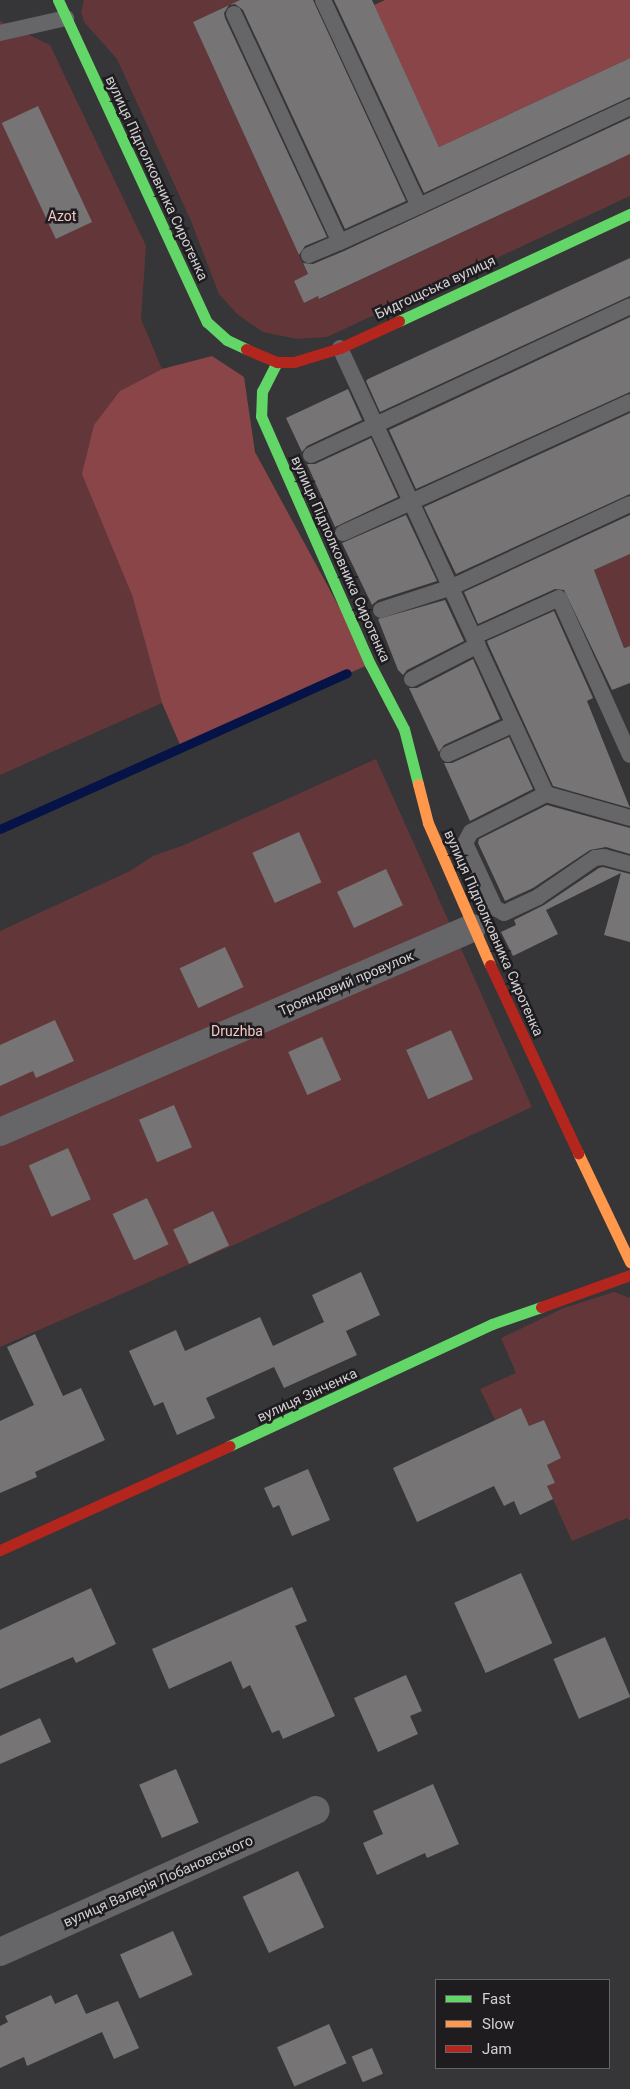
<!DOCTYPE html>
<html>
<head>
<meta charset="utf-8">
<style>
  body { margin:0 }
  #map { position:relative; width:630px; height:2089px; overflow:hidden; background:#363537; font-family:Roboto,sans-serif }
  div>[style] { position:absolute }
  .green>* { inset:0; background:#633739 }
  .forest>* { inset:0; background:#8a4548 }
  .stream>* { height:9px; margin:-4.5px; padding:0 4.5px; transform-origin:4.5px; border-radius:4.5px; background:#051347 }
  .building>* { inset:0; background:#767475; transform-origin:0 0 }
  .lane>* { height:16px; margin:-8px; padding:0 8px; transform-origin:8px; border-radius:8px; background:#666567 }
  .street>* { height:28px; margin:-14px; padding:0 14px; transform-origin:14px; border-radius:14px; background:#666567 }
  .fast>* { height:11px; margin:-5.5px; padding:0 5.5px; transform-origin:5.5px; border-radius:5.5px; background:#63d668 }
  .slow>* { height:11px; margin:-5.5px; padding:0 5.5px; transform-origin:5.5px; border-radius:5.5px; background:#ff974d }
  .jam>* { height:11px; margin:-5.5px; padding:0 5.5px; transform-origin:5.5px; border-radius:5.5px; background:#b3261e }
  span { translate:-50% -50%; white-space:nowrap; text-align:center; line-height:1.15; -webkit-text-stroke:5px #1e1c1e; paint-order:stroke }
  .street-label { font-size:14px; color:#d2d0d3 }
  .park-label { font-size:14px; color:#f7c6c6 }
  .legend { position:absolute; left:435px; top:1979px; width:175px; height:90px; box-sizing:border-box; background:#1e1c1e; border:1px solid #666466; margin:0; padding:6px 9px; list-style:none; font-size:15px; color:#d2d0d3 }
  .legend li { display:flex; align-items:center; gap:10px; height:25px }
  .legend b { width:25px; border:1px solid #666466 }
</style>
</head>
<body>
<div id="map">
  <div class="green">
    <i style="clip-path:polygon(84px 0,240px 0,193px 22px,308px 275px,294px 281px,304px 303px,318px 296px,320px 299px,630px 154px,630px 196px,327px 337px,297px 339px,263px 332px,237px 314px,219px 294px,191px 221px,117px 59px,84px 22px,81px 12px)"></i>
    <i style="clip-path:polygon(0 21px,50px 45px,146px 246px,141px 319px,162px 369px,120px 391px,132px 595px,162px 703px,0 775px)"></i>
    <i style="clip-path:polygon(630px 554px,630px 650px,628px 646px,624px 648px,594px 570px)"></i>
    <i style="clip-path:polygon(376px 759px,532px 1107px,236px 1244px,0 1347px,0 931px,130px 871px,153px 856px,184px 845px)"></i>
    <i style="clip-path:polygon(614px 1292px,630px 1298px,630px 1521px,627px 1518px,572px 1541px,547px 1486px,555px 1483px,547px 1465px,561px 1458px,544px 1420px,529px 1426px,521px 1408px,495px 1420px,480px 1389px,516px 1373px,501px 1338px,564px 1308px)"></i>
  </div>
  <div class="forest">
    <i style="clip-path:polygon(385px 0,630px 0,630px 58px,439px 147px,374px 5px)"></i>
    <i style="clip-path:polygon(212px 356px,244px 377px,255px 452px,370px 664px,181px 747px,162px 703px,132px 595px,82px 474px,94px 425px,120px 391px,162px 369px)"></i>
  </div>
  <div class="stream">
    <i style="left:0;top:829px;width:380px;rotate:-24.2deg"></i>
  </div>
  <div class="building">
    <i style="clip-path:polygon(240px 0,313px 0,406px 201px,345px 229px,243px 10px,235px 4px,229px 5px,224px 13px,225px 18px,327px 237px,305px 246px,299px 255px,193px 22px)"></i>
    <i style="clip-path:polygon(334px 0,372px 0,439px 147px,630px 58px,630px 97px,424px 193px)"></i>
    <i style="left:38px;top:106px;width:128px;height:40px;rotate:65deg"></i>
    <i style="clip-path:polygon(630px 118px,630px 154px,319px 299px,318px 296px,304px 303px,294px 281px,308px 274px,303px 263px,313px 264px,344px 251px)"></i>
    <i style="clip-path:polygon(630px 258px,630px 296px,380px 412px,366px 381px,368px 379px)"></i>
    <i style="clip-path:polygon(630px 317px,630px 392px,416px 489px,389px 430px)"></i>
    <i style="clip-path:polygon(348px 389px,362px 420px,307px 446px,302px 452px,286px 418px)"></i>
    <i style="clip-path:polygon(630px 413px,630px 494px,456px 574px,424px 507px)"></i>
    <i style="clip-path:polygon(371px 438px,398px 497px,335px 527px,307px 464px,315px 464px)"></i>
    <i style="clip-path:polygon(406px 515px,437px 581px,378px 600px,372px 605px,342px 543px)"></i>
    <i style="clip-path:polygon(630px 515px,630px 554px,594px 570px,624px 648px,630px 646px,630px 683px,612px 690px,564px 590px,555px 589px,478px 624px,464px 592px)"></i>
    <i style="clip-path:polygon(445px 600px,464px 641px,407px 670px,403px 675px,398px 670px,378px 619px)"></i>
    <i style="clip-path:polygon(554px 611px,593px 698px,587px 701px,630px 808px,553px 786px,488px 644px,487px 641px)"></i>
    <i style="clip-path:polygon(473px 659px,500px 719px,444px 745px,439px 752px,409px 688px,417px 688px)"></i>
    <i style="clip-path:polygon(509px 737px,533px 789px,470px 821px,444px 763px,452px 763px)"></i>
    <i style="clip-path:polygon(547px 805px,630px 828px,630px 854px,606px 847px,590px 850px,533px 888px,505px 901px,478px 843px,479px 839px)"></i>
    <i style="left:299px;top:832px;width:55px;height:51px;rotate:66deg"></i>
    <i style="clip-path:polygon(603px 867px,630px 874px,630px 942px,604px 935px,621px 873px,546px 910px,558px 934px,513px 956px,501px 932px,516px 925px,514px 920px,544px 905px,599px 868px)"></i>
    <i style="left:386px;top:869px;width:40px;height:54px;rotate:65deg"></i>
    <i style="left:225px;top:947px;width:44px;height:50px;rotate:65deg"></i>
    <i style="clip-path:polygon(55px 1020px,74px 1061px,36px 1078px,33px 1071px,0 1086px,0 1045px)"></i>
    <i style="left:451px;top:1030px;width:54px;height:49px;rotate:66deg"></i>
    <i style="left:322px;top:1037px;width:47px;height:37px;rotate:66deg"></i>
    <i style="left:174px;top:1105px;width:46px;height:38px;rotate:67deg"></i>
    <i style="left:68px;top:1148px;width:56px;height:43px;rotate:66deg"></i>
    <i style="left:147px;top:1198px;width:51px;height:38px;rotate:65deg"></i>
    <i style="left:213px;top:1211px;width:38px;height:44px;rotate:65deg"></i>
    <i style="clip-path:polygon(361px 1272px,380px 1315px,346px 1331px,357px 1355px,284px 1388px,274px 1367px,206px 1398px,215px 1418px,177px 1435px,163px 1402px,154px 1406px,129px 1351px,176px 1330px,185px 1351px,260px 1317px,273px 1346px,324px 1322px,312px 1295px)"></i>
    <i style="clip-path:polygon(35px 1334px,63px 1396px,81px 1388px,105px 1440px,35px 1472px,37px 1477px,0 1493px,0 1421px,34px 1405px,7px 1347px)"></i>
    <i style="clip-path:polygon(521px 1408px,529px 1426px,544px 1420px,561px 1458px,547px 1465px,555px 1483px,547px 1486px,553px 1499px,520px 1515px,514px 1501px,504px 1506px,494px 1486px,417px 1522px,393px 1468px)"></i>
    <i style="clip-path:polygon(308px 1469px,330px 1520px,292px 1536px,279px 1505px,273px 1508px,264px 1488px)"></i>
    <i style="left:521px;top:1573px;width:77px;height:73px;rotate:66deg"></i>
    <i style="clip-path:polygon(292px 1587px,307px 1621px,295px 1626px,335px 1716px,283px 1739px,279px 1730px,272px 1733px,250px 1685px,243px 1689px,231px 1661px,169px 1689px,152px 1649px)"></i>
    <i style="clip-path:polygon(91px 1588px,116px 1644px,76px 1663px,73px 1657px,0 1689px,0 1630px)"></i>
    <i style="left:605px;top:1637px;width:65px;height:56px;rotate:67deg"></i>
    <i style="clip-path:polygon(406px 1675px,422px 1711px,410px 1716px,418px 1734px,378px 1752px,354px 1698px)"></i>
    <i style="clip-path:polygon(40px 1718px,51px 1742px,0 1764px,0 1736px)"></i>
    <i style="left:176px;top:1769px;width:58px;height:40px;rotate:67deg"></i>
    <i style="clip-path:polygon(433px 1784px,459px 1844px,427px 1858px,425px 1853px,377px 1875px,363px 1843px,383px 1834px,373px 1811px)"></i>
    <i style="left:298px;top:1871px;width:62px;height:61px;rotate:65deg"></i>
    <i style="left:173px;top:1931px;width:48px;height:58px;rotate:66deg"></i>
    <i style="clip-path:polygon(77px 1994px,86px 2014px,118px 2001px,139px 2048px,114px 2059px,102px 2032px,27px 2066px,24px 2057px,0 2068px,0 2026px,8px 2022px,5px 2016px,51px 1995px,55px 2004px)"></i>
    <i style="left:329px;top:2024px;width:43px;height:57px;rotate:66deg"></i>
    <i style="left:372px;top:2048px;width:28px;height:22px;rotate:67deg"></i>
  </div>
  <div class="lane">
    <i style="left:234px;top:14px;width:251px;rotate:65.1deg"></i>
    <i style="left:340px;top:242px;width:87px;rotate:-24.5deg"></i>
    <i style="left:419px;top:206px;width:227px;rotate:-115deg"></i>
    <i style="left:0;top:33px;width:68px;rotate:-12.8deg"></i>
    <i style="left:419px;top:206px;width:233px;rotate:-25.1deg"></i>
    <i style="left:309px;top:255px;width:34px;rotate:-23deg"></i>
    <i style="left:340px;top:348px;width:491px;rotate:65.2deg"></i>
    <i style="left:546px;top:794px;width:87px;rotate:15.9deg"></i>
    <i style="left:311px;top:455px;width:352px;rotate:-25deg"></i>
    <i style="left:343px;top:533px;width:315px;rotate:-24.5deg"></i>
    <i style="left:381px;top:610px;width:75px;rotate:-17.9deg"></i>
    <i style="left:452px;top:587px;width:196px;rotate:-25deg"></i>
    <i style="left:475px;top:636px;width:92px;rotate:-24.3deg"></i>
    <i style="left:559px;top:598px;width:172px;rotate:65.7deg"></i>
    <i style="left:412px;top:679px;width:74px;rotate:-27.3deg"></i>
    <i style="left:448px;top:754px;width:72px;rotate:-24.4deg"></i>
    <i style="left:546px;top:794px;width:84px;rotate:153.1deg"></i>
    <i style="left:471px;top:832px;width:13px;rotate:119deg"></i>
    <i style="left:465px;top:843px;width:72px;rotate:65.2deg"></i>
    <i style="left:495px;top:908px;width:10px;rotate:29deg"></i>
    <i style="left:504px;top:913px;width:38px;rotate:-25deg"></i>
    <i style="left:538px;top:897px;width:69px;rotate:-34.4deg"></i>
    <i style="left:595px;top:858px;width:9px;rotate:-6deg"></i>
    <i style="left:604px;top:857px;width:27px;rotate:15deg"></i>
  </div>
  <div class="street">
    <i style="left:0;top:1132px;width:514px;rotate:-23.37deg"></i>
    <i style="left:0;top:1952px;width:346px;rotate:-24.2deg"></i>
  </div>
  <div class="fast">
    <i style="left:58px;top:0;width:355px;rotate:65.2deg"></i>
    <i style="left:207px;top:322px;width:27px;rotate:42deg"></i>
    <i style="left:227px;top:340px;width:21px;rotate:25deg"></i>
    <i style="left:399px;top:321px;width:255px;rotate:-24.9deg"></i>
    <i style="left:277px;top:362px;width:33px;rotate:117deg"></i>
    <i style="left:262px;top:391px;width:25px;rotate:92deg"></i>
    <i style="left:261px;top:416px;width:271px;rotate:66.3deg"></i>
    <i style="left:370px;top:664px;width:73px;rotate:62.4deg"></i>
    <i style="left:404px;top:729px;width:57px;rotate:75.7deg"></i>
    <i style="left:229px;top:1446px;width:290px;rotate:-24.9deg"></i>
    <i style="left:492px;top:1324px;width:52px;rotate:-19.1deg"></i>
  </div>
  <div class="slow">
    <i style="left:418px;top:784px;width:40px;rotate:75.6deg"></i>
    <i style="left:428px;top:823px;width:155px;rotate:66.4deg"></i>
    <i style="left:578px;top:1153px;width:121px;rotate:64.5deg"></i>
  </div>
  <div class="jam">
    <i style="left:246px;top:349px;width:34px;rotate:23deg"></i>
    <i style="left:277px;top:362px;width:17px"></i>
    <i style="left:294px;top:362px;width:48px;rotate:-16.9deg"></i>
    <i style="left:340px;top:348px;width:65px;rotate:-24.6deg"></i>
    <i style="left:490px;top:965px;width:208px;rotate:64.9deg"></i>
    <i style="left:541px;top:1307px;width:95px;rotate:-19.8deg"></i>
    <i style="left:0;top:1550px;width:252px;rotate:-24.4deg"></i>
  </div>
  <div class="street-label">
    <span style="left:157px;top:178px;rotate:65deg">вулиця Підполковника Сиротенка</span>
    <span style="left:435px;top:287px;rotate:-25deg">Бидгощська вулиця</span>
    <span style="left:341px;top:559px;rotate:66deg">вулиця Підполковника Сиротенка</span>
    <span style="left:494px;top:933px;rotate:66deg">вулиця Підполковника Сиротенка</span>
    <span style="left:346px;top:983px;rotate:-23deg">Трояндовий провулок</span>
    <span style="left:307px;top:1395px;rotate:-25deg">вулиця Зінченка</span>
    <span style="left:158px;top:1881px;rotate:-24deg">вулиця Валерія Лобановського</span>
  </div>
  <div class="park-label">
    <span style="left:62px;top:216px">Azot</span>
    <span style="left:237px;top:1031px">Druzhba</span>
  </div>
  <ul class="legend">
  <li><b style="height:6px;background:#63d668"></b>Fast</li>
  <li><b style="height:6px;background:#ff974d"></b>Slow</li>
  <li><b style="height:6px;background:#b3261e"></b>Jam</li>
  </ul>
</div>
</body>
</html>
